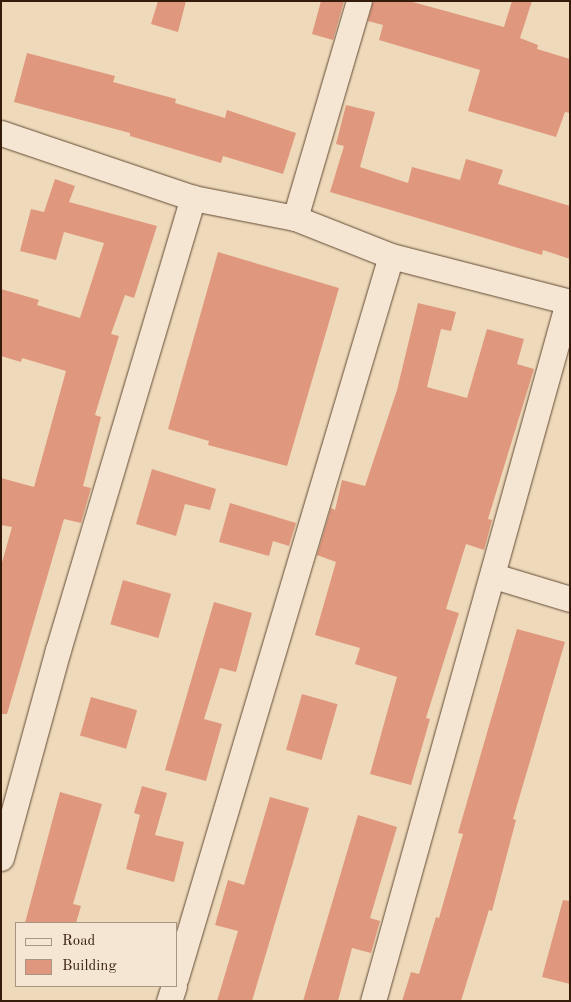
<!DOCTYPE html>
<html>
<head>
<meta charset="utf-8">
<style>
  body { margin:0 }
  #map { position:relative; width:571px; height:1002px; overflow:hidden; background:#eed9ba; font-family:"Old Standard TT",serif }
  div>[style] { position:absolute }
  .building>* { inset:0; background:#df987e; transform-origin:0 0 }
  .roads { filter:drop-shadow(0 0 1px #634a35) drop-shadow(0 0 1px #634a35) }
  .minor>* { height:25px; margin:-12.5px; padding:0 12.5px; transform-origin:12.5px; border-radius:12.5px; background:#f4e6d2 }
  span { translate:-50% -50%; white-space:nowrap; text-align:center; line-height:1.15; -webkit-text-stroke:4px #f4e6d2; paint-order:stroke }
  .frame { position:absolute; inset:0; border:2px solid #351b09; pointer-events:none }
  .legend { position:absolute; left:15px; top:922px; width:162px; height:65px; box-sizing:border-box; background:#f4e6d2; border:1px solid #a89582; margin:0; padding:6px 9px; list-style:none; font-size:15px; color:#351b09 }
  .legend li { display:flex; align-items:center; gap:10px; height:25px }
  .legend b { width:25px; border:1px solid #a89582 }
</style>
</head>
<body>
<div id="map">
  <div class="building">
    <i style="clip-path:polygon(158px 1px,186px 1px,178px 32px,151px 24px)"></i>
    <i style="clip-path:polygon(321px 1px,344px 1px,333px 40px,312px 34px)"></i>
    <i style="clip-path:polygon(373px 1px,409px 1px,504px 27px,512px 1px,532px 1px,520px 38px,538px 45px,537px 49px,570px 59px,570px 113px,565px 112px,556px 137px,468px 111px,480px 70px,379px 40px,383px 25px,368px 21px)"></i>
    <i style="clip-path:polygon(27px 53px,115px 76px,113px 82px,176px 99px,175px 103px,225px 118px,227px 110px,296px 133px,283px 174px,223px 156px,221px 163px,130px 136px,130px 133px,14px 102px)"></i>
    <i style="clip-path:polygon(346px 105px,375px 112px,360px 167px,408px 183px,412px 167px,460px 180px,466px 159px,503px 170px,498px 184px,570px 206px,570px 259px,543px 250px,542px 255px,330px 192px,344px 146px,336px 144px)"></i>
    <i style="clip-path:polygon(55px 179px,75px 186px,69px 202px,157px 226px,134px 298px,125px 295px,111px 334px,119px 336px,95px 415px,101px 417px,83px 486px,91px 488px,81px 523px,64px 519px,7px 714px,1px 714px,1px 566px,12px 527px,1px 525px,1px 478px,34px 487px,66px 371px,22px 358px,21px 362px,1px 356px,1px 289px,39px 300px,37px 305px,80px 318px,104px 243px,64px 232px,56px 260px,20px 251px,31px 209px,44px 212px)"></i>
    <i style="clip-path:polygon(218px 252px,339px 288px,287px 466px,208px 445px,209px 441px,168px 429px)"></i>
    <i style="clip-path:polygon(418px 303px,456px 312px,451px 331px,441px 329px,427px 387px,467px 398px,487px 329px,524px 339px,517px 364px,534px 369px,488px 519px,492px 520px,484px 550px,466px 544px,446px 609px,459px 613px,426px 718px,430px 719px,411px 785px,370px 774px,397px 677px,355px 664px,360px 648px,315px 635px,336px 562px,317px 555px,331px 508px,335px 510px,342px 480px,365px 486px,397px 390px)"></i>
    <i style="clip-path:polygon(152px 469px,216px 489px,210px 510px,185px 504px,176px 536px,136px 524px)"></i>
    <i style="clip-path:polygon(230px 503px,296px 523px,289px 546px,273px 541px,269px 556px,219px 542px)"></i>
    <i style="left:123px;top:580px;width:50px;height:46px;rotate:16deg"></i>
    <i style="clip-path:polygon(214px 602px,252px 613px,236px 672px,220px 668px,204px 719px,222px 724px,206px 781px,165px 770px)"></i>
    <i style="clip-path:polygon(517px 629px,565px 642px,513px 819px,516px 820px,492px 911px,489px 910px,461px 1001px,402px 1001px,411px 972px,419px 974px,436px 917px,439px 918px,463px 834px,458px 833px)"></i>
    <i style="left:302px;top:694px;width:37px;height:58px;rotate:16deg"></i>
    <i style="left:91px;top:697px;width:48px;height:40px;rotate:16deg"></i>
    <i style="clip-path:polygon(142px 786px,167px 793px,155px 835px,184px 842px,174px 882px,126px 869px,140px 815px,134px 813px)"></i>
    <i style="clip-path:polygon(60px 792px,102px 804px,73px 904px,81px 906px,76px 923px,25px 923px)"></i>
    <i style="clip-path:polygon(270px 797px,309px 808px,252px 1001px,217px 1001px,238px 931px,215px 925px,228px 880px,244px 885px)"></i>
    <i style="clip-path:polygon(358px 815px,397px 827px,370px 918px,380px 921px,371px 953px,352px 948px,338px 1001px,303px 1001px)"></i>
    <i style="clip-path:polygon(563px 900px,570px 901px,570px 984px,542px 977px)"></i>
  </div>
  <div class="roads">
    <div class="minor">
      <i style="left:1px;top:133px;width:203px;rotate:18.7deg"></i>
      <i style="left:193px;top:198px;width:104px;rotate:11.1deg"></i>
      <i style="left:295px;top:218px;width:103px;rotate:21.6deg"></i>
      <i style="left:391px;top:256px;width:185px;rotate:14.4deg"></i>
      <i style="left:295px;top:218px;width:226px;rotate:-73.6deg"></i>
      <i style="left:494px;top:576px;width:79px;rotate:16.8deg"></i>
      <i style="left:1px;top:858px;width:216px;rotate:-74.7deg"></i>
      <i style="left:58px;top:650px;width:472px;rotate:-73.4deg"></i>
      <i style="left:176px;top:977px;width:752px;rotate:-73.4deg"></i>
      <i style="left:169px;top:1001px;width:16px;rotate:-72deg"></i>
      <i style="left:373px;top:1001px;width:726px;rotate:-74.41deg"></i>
    </div>
  </div>
  <div class="frame"></div>
  <ul class="legend">
  <li><b style="height:6px;background:#f4e6d2"></b>Road</li>
  <li><b style="height:14px;background:#df987e"></b>Building</li>
  </ul>
</div>
</body>
</html>
